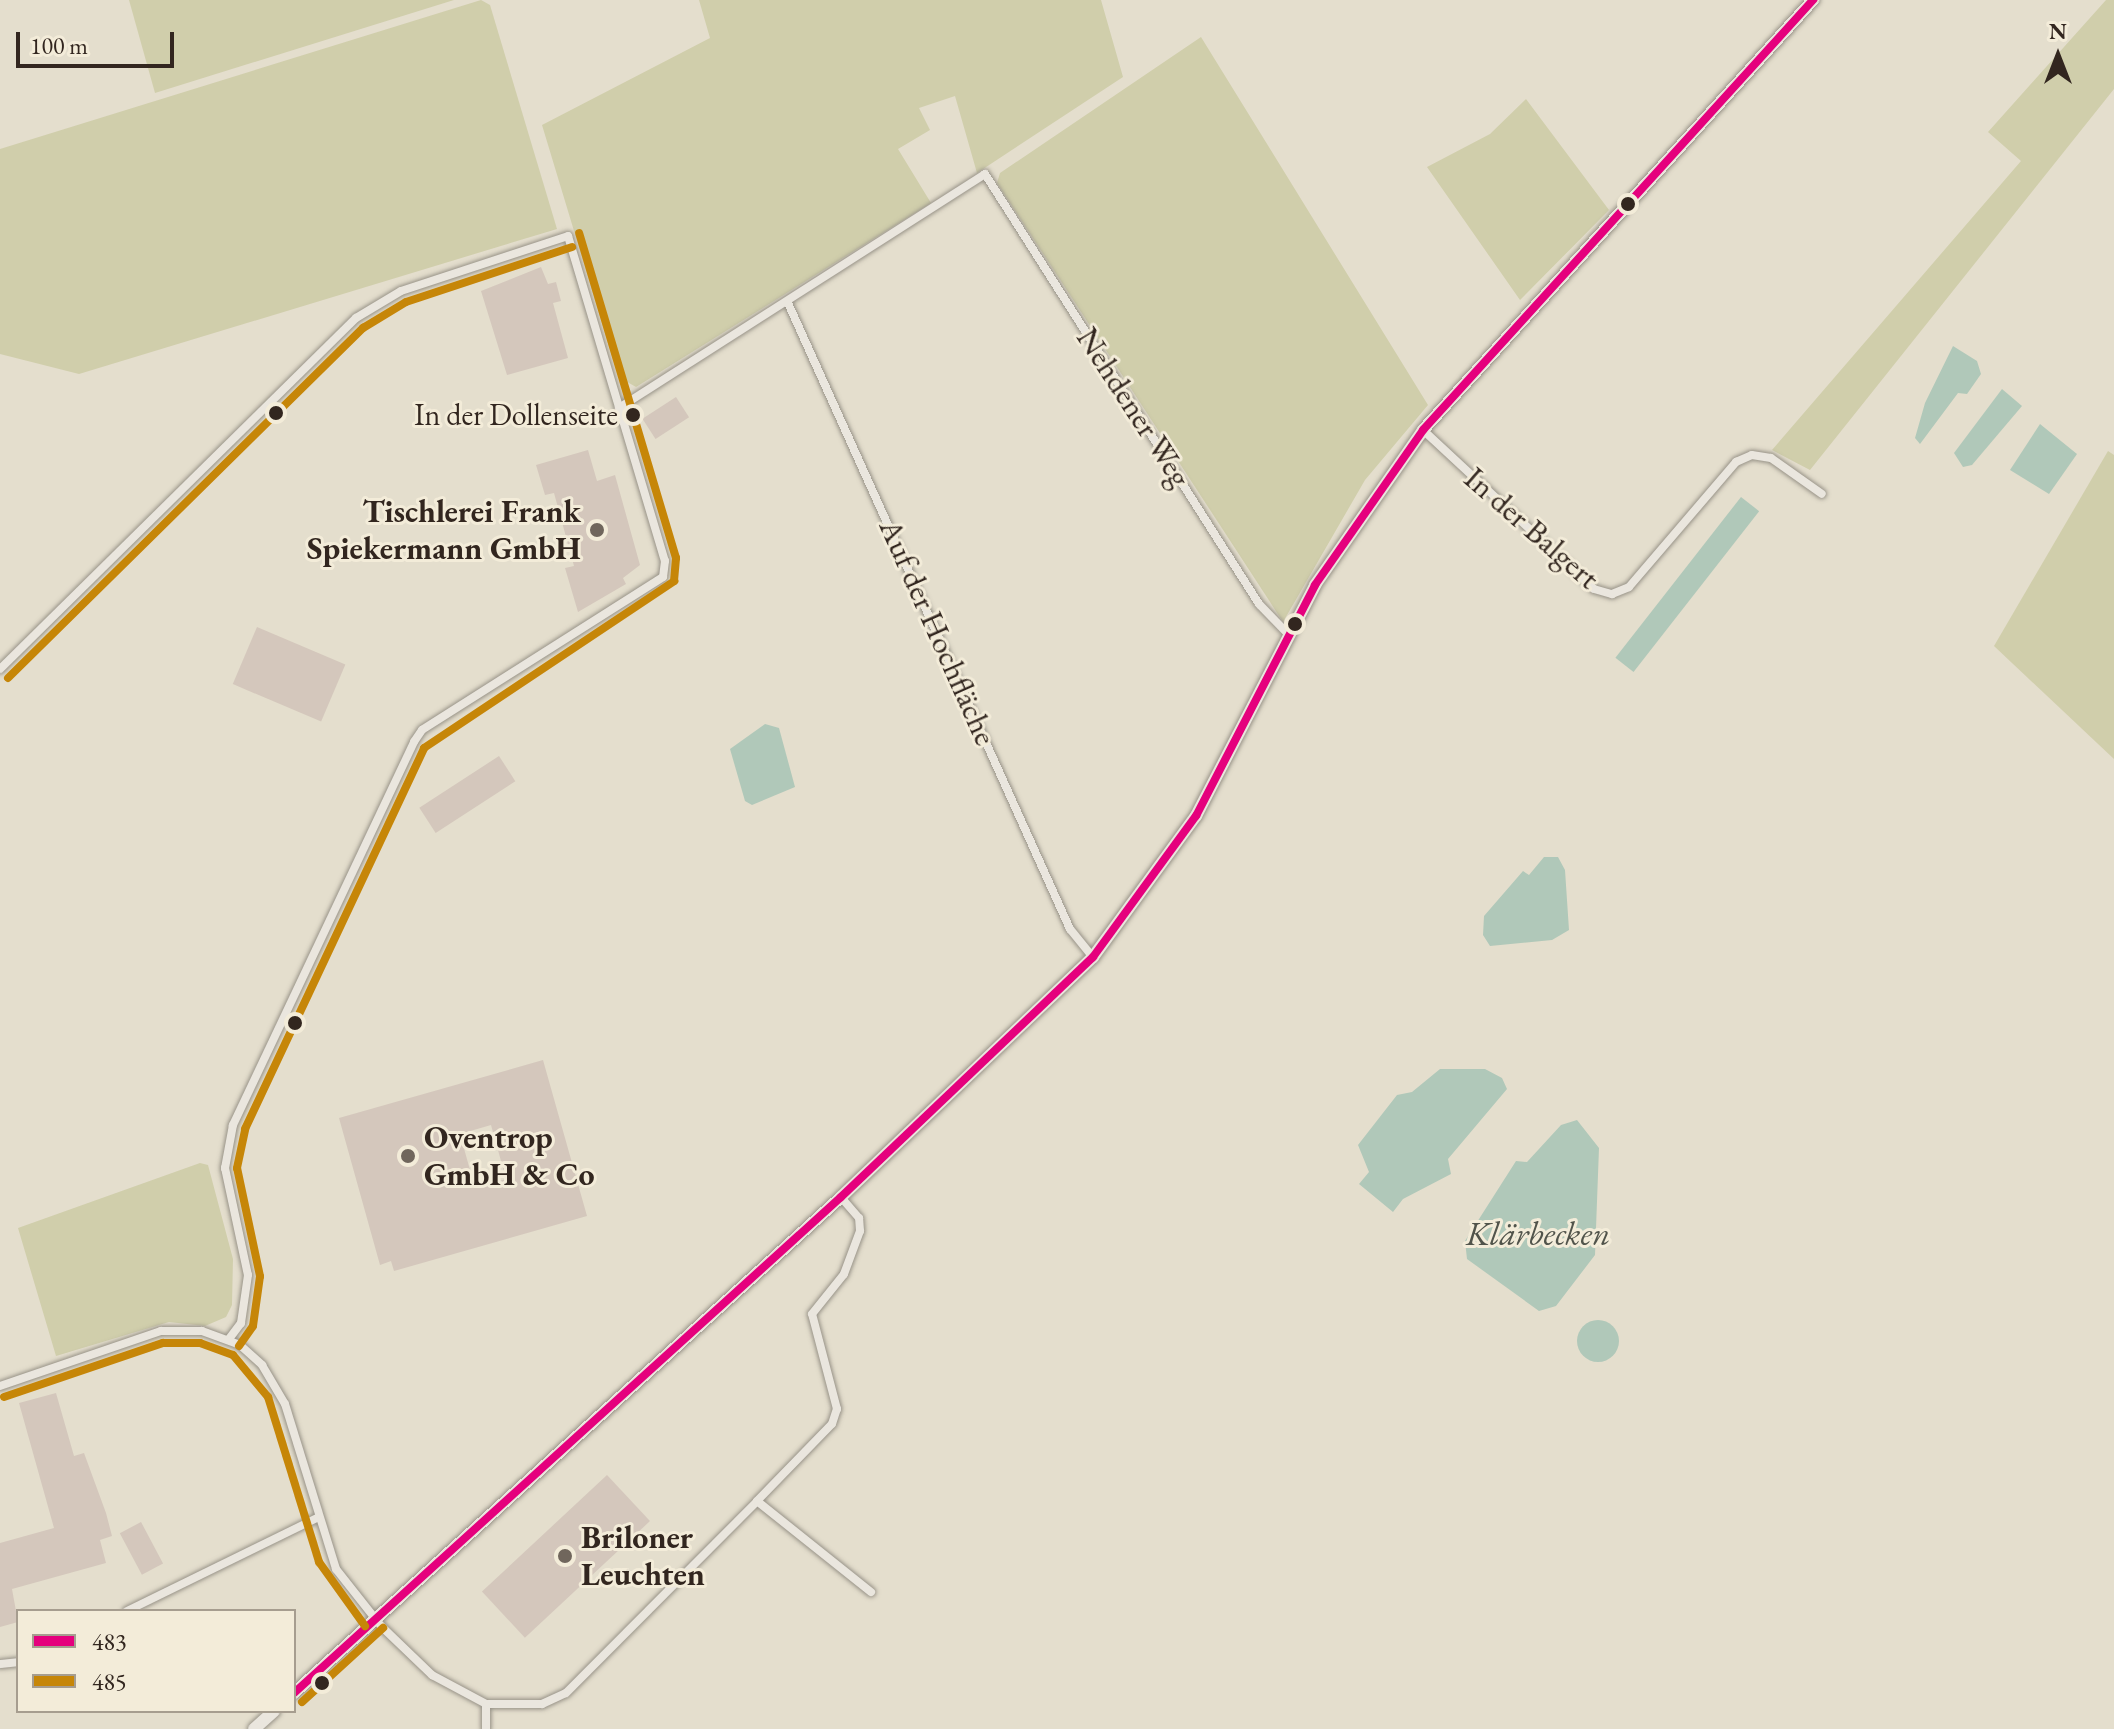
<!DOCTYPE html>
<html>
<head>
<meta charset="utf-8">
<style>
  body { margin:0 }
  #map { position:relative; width:2114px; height:1729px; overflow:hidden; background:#e4decd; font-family:"EB Garamond",serif }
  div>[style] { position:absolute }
  .green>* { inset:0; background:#d0ceab }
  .water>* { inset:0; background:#b0c8b9; transform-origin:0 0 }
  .round { border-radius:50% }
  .building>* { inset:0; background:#d4c7bc; transform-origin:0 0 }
  .roads { filter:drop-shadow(0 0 2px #989388) drop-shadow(0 0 2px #989388) }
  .street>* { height:8px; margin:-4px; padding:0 4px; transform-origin:4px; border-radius:4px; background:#eae6de }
  .secondary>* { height:12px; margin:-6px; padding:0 6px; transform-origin:6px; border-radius:6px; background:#eae6de }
  .bus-1>* { height:8px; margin:-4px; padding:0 4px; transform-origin:4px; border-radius:4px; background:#e5007d }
  .bus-2>* { height:8px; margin:-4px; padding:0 4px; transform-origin:4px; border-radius:4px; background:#c68608 }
  .dots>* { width:22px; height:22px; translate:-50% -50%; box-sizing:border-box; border:4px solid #f3ecd9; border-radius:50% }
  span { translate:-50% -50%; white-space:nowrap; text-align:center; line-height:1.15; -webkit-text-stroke:6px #f3ecd9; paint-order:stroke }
  .bus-label { font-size:30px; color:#32261f }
  .right { translate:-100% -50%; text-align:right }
  .street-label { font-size:32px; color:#32261f }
  .poi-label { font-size:32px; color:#32261f; font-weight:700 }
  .left { translate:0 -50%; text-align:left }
  .water-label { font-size:34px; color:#51544b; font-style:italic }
  .legend { position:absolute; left:16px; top:1609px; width:280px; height:104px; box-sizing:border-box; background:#f3ecd9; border:2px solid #a69d8f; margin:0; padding:10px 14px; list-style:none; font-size:24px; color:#32261f }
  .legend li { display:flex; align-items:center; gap:16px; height:40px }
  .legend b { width:40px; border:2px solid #a69d8f }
  .north { position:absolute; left:2018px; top:16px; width:80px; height:80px; -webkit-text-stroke:6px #f3ecd9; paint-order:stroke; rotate:0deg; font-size:22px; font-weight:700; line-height:32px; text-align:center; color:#32261f }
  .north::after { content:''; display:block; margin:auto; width:28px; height:36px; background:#32261f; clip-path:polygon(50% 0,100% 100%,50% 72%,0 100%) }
  .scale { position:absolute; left:16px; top:32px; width:158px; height:36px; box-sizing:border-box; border:4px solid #32261f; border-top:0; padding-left:10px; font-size:24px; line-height:28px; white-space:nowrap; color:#32261f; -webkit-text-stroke:6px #f3ecd9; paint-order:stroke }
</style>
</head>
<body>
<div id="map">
  <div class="green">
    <i style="clip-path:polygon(129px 0,454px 0,155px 93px)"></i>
    <i style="clip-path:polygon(481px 0,490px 5px,557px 229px,79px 374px,0 354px,0 149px)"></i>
    <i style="clip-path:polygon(699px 0,1101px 0,1123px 77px,977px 173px,955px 96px,919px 108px,930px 130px,898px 149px,931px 203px,636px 387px,622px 379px,613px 360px,542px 125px,710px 38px)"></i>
    <i style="clip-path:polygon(2106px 0,2114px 0,2114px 89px,1810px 470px,1772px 450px,2021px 161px,1988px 132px)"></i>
    <i style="clip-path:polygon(1201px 37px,1428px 405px,1365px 480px,1283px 622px,997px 183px,1000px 173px)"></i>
    <i style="clip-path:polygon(1526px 99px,1609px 210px,1520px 300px,1427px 167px,1490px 134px)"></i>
    <i style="clip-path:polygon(2108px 451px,2114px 455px,2114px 759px,1994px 646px)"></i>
    <i style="clip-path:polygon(200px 1163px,208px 1165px,233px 1259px,232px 1305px,226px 1317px,205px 1326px,169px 1322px,56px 1356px,18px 1228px)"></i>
  </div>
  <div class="water">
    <i style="clip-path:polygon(1953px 346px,1977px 361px,1981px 374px,1967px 394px,1958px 393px,1920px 444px,1915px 438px,1925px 403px)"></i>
    <i style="clip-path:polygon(2002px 389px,2022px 406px,1972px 465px,1963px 467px,1954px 453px)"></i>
    <i style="clip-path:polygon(2040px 424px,2077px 454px,2049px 494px,2010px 470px)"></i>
    <i style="left:1741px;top:497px;width:23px;height:204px;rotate:38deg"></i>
    <i style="clip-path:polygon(765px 724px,779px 728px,795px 787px,752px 805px,745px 801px,730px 749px)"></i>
    <i style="clip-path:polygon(1544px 857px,1558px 857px,1565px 870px,1569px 930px,1552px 940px,1490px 946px,1483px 935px,1484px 916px,1523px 871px,1529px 875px)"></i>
    <i style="clip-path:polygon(1440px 1069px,1485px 1069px,1502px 1078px,1507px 1089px,1448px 1159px,1451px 1174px,1403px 1199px,1393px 1212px,1359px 1184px,1369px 1172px,1358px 1145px,1397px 1095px,1412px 1092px)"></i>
    <i style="clip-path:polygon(1577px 1120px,1599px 1148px,1595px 1255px,1556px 1306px,1539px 1311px,1467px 1259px,1465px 1241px,1516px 1161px,1527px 1162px,1561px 1125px)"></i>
    <i class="round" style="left:1577px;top:1320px;width:42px;height:42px"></i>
  </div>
  <div class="building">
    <i style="clip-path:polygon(541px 267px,548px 284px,556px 282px,561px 301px,553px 303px,568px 358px,507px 375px,481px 291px)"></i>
    <i style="left:676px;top:397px;width:24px;height:40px;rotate:57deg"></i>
    <i style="clip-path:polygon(588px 450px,597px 481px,615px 475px,640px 565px,623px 578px,626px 584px,578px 612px,565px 568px,574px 566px,554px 493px,545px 495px,536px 465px)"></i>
    <i style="left:257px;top:627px;width:96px;height:62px;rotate:23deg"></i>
    <i style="left:499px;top:756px;width:30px;height:95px;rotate:57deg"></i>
    <i style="clip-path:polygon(evenodd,543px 1060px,587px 1216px,394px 1271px,391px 1261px,380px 1265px,339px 1118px,543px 1060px,491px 1125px,506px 1179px,475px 1188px,460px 1134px,491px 1125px)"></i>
    <i style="clip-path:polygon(56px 1393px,74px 1456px,84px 1453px,106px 1513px,112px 1536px,100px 1540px,106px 1563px,12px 1589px,18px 1622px,0 1627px,0 1543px,54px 1528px,19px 1403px)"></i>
    <i style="left:607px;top:1475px;width:63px;height:171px;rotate:47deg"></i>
    <i style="left:141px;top:1522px;width:47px;height:24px;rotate:62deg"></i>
  </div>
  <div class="roads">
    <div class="street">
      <i style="left:788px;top:303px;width:687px;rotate:65.75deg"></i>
      <i style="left:1070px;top:929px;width:36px;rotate:51deg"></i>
      <i style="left:619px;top:408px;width:434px;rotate:-32.6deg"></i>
      <i style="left:985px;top:174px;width:510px;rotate:57.49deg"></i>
      <i style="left:1259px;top:604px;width:43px;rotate:45.9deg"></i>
      <i style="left:1423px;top:430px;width:233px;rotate:42.9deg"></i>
      <i style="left:1594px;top:589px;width:19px;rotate:16deg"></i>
      <i style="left:1612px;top:594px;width:18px;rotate:-22deg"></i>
      <i style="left:1629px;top:587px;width:165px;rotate:-49.4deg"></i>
      <i style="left:1736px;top:462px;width:17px;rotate:-24deg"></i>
      <i style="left:1752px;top:455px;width:19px;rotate:9deg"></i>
      <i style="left:1771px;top:458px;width:62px;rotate:35.2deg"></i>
      <i style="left:0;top:669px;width:500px;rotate:-44.6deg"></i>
      <i style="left:356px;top:318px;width:52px;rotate:-31deg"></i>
      <i style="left:401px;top:291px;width:176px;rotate:-18.2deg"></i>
      <i style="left:568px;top:236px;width:339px;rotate:73.4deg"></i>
      <i style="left:665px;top:561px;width:16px;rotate:97deg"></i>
      <i style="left:663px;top:577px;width:285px;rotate:147.6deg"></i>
      <i style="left:422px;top:730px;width:14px;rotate:124deg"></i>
      <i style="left:414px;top:742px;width:424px;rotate:115.3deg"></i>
      <i style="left:233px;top:1125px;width:44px;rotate:100.5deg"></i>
      <i style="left:225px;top:1168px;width:109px;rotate:77.9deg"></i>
      <i style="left:248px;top:1275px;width:49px;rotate:98.3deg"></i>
      <i style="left:241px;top:1323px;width:20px;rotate:127deg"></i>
      <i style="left:0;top:1386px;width:170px;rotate:-18.9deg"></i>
      <i style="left:161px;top:1331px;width:41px"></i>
      <i style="left:202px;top:1331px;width:40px;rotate:20.2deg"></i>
      <i style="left:240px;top:1345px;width:30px;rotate:42deg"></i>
      <i style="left:262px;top:1365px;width:45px;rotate:59.5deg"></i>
      <i style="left:285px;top:1404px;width:173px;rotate:72.8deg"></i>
      <i style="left:336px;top:1569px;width:73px;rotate:51.7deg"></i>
      <i style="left:381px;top:1626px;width:71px;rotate:43.9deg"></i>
      <i style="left:432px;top:1675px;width:61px;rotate:28.2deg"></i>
      <i style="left:486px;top:1704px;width:56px"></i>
      <i style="left:542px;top:1704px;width:26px;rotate:-25deg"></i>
      <i style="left:566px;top:1693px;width:271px;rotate:-45.1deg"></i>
      <i style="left:757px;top:1501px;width:146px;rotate:38.6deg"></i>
      <i style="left:757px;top:1501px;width:107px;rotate:-45.8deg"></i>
      <i style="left:832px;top:1424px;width:16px;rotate:-72deg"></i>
      <i style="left:837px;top:1409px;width:98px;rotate:-104.7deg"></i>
      <i style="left:812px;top:1314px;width:51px;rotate:-51.3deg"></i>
      <i style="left:844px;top:1274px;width:46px;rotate:-69.6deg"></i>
      <i style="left:860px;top:1231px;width:13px;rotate:-94deg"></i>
      <i style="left:859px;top:1218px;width:28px;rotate:-131deg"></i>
      <i style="left:127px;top:1611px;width:212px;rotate:-26.1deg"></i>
      <i style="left:0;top:1664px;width:18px;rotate:-6deg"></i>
      <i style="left:486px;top:1729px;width:25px;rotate:-90deg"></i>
    </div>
    <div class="secondary">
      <i style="left:294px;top:1693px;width:738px;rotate:-42.2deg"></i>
      <i style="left:841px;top:1197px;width:348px;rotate:-43.6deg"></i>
      <i style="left:1093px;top:957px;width:175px;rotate:-53.9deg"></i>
      <i style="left:1196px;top:816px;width:260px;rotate:-62.7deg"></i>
      <i style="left:1315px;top:585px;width:189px;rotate:-55.1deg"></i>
      <i style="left:1423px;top:430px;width:581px;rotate:-47.79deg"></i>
      <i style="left:254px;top:1729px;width:27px;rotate:-42deg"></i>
    </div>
  </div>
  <div class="bus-1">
    <i style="left:294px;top:1693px;width:738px;rotate:-42.2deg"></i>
    <i style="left:841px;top:1197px;width:348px;rotate:-43.6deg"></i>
    <i style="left:1093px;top:957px;width:175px;rotate:-53.9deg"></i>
    <i style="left:1196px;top:816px;width:260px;rotate:-62.7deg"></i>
    <i style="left:1315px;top:585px;width:189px;rotate:-55.1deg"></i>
    <i style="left:1423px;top:430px;width:581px;rotate:-47.79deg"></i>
  </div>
  <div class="bus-2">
    <i style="left:8px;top:678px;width:499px;rotate:-44.6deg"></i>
    <i style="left:363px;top:328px;width:50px;rotate:-31.2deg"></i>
    <i style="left:406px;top:302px;width:175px;rotate:-18.3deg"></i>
    <i style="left:239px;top:1346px;width:24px;rotate:-55deg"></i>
    <i style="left:253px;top:1326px;width:50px;rotate:-82deg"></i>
    <i style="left:260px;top:1276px;width:110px;rotate:-102deg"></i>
    <i style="left:237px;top:1168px;width:40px;rotate:-78deg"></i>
    <i style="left:245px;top:1129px;width:421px;rotate:-64.8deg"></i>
    <i style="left:424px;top:748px;width:301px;rotate:-33.7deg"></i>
    <i style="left:674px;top:581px;width:23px;rotate:-85deg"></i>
    <i style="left:676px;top:558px;width:339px;rotate:-106.6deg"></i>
    <i style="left:4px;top:1397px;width:168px;rotate:-18.8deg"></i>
    <i style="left:163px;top:1343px;width:37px"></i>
    <i style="left:200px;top:1343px;width:35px;rotate:20deg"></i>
    <i style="left:233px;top:1355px;width:55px;rotate:50.2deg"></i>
    <i style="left:268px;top:1397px;width:173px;rotate:72.8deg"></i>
    <i style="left:319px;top:1562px;width:79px;rotate:54.3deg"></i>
    <i style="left:302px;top:1702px;width:110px;rotate:-42.4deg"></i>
  </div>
  <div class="dots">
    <i style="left:1628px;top:204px;background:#32261f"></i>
    <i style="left:276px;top:413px;background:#32261f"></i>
    <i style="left:633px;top:415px;background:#32261f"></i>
    <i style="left:597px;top:530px;background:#70665c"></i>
    <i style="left:1295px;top:624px;background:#32261f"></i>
    <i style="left:295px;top:1023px;background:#32261f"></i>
    <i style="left:408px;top:1156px;background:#70665c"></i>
    <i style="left:565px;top:1556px;background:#70665c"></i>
    <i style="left:322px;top:1683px;background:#32261f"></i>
  </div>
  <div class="bus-label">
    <span class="right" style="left:618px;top:415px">In der Dollenseite</span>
  </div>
  <div class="street-label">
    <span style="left:1134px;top:407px;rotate:57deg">Nehdener Weg</span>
    <span style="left:1532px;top:528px;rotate:41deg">In der Balgert</span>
    <span style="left:938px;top:632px;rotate:66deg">Auf der Hochfläche</span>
  </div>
  <div class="poi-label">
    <span class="right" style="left:581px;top:530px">Tischlerei Frank<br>Spiekermann GmbH</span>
    <span class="left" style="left:424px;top:1156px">Oventrop<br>GmbH &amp; Co</span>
    <span class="left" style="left:581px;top:1556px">Briloner<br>Leuchten</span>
  </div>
  <div class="water-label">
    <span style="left:1538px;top:1234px">Klärbecken</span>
  </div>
  <ul class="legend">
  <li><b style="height:10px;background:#e5007d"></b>483</li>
  <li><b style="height:10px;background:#c68608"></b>485</li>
  </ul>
  <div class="north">N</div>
  <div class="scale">100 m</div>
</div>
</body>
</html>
